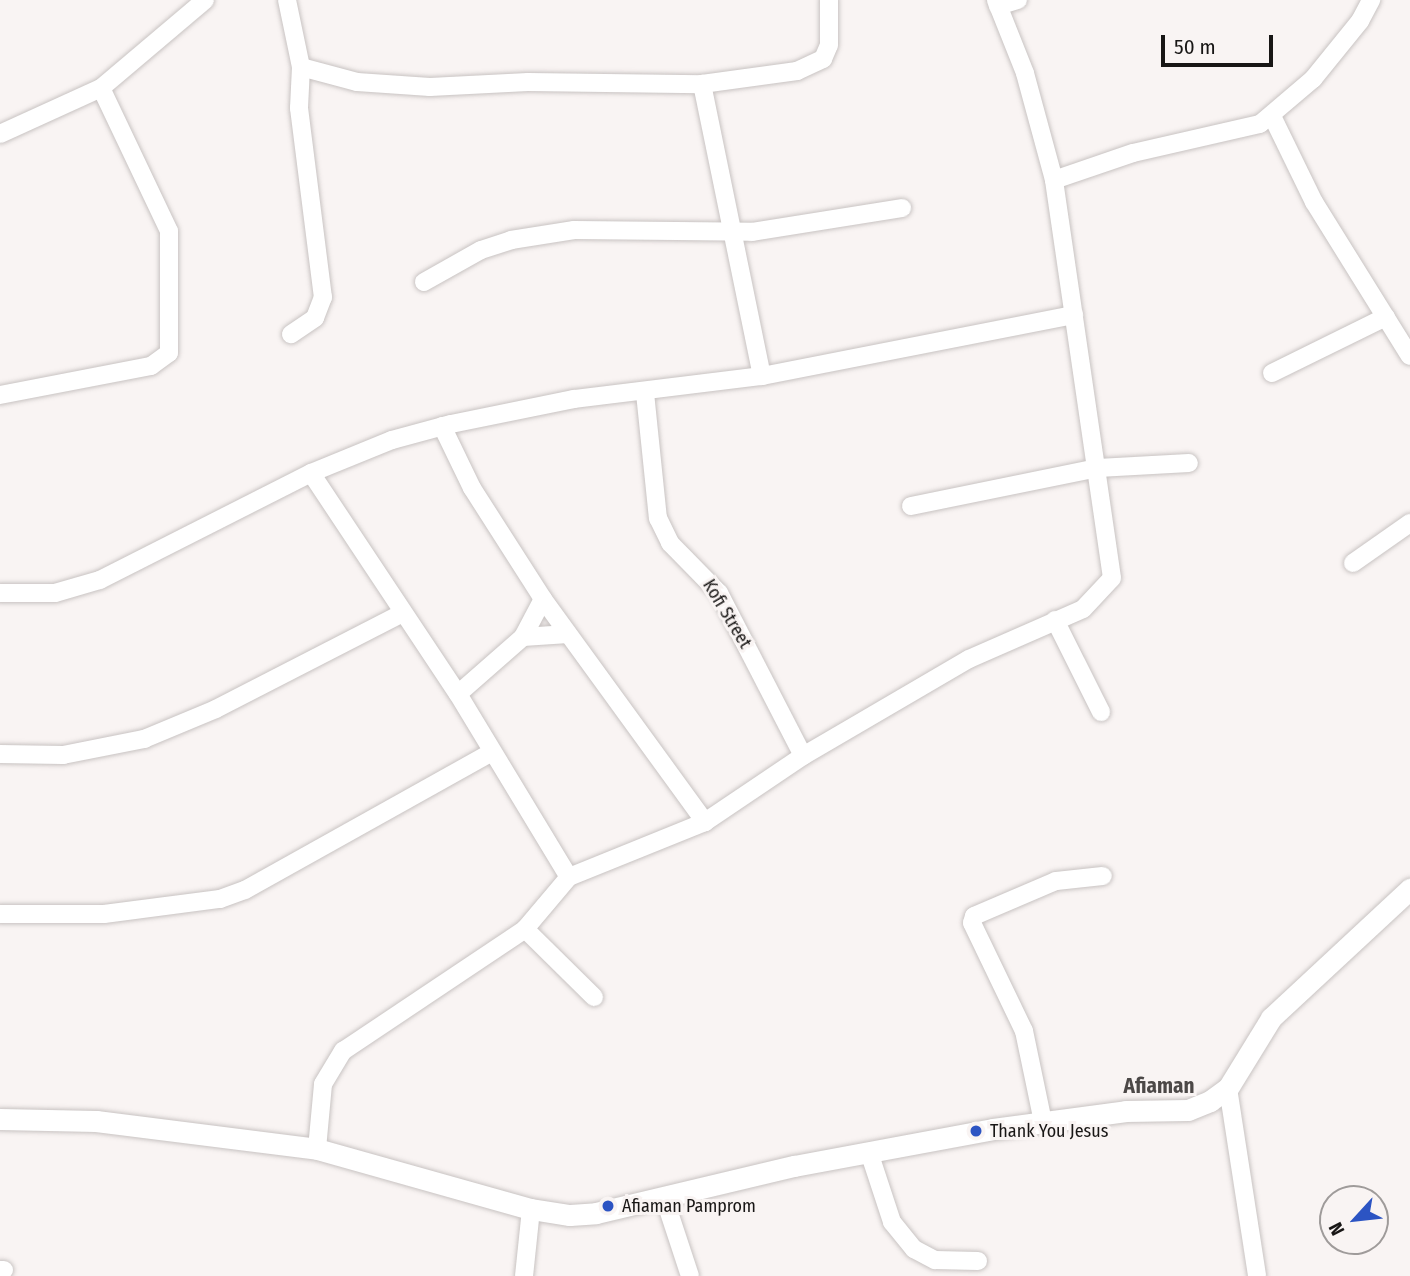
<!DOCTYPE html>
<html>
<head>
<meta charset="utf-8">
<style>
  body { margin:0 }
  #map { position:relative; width:1410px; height:1276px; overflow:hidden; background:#f9f4f3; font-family:"Fira Sans Condensed",sans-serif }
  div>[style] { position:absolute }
  .roads { filter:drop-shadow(0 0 2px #c8c3c2) drop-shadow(0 0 2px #c8c3c2) }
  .minor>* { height:18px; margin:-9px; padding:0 9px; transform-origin:9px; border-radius:9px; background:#fff }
  .tertiary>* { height:21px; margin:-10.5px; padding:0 10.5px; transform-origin:10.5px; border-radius:10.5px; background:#fff }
  .dots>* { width:19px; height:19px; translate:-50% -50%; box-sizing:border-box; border:4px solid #f9f4f3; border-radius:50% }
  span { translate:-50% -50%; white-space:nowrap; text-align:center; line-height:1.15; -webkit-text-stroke:6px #f9f4f3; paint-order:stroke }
  .street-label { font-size:18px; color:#181615 }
  .poi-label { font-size:18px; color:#181615 }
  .left { translate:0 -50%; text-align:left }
  .quarter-label { font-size:21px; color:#4c4847; font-weight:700 }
  .north { position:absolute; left:1319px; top:1185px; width:70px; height:70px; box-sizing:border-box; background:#f9f4f3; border:2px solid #9f9b9a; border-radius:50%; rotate:243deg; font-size:19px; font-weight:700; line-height:28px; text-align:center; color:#181615 }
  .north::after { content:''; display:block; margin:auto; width:24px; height:32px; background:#2c54c3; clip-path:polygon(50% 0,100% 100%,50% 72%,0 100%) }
  .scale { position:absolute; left:1161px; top:35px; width:112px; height:32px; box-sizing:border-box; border:4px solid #181615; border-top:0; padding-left:9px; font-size:21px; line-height:24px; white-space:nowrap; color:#181615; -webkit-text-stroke:5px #f9f4f3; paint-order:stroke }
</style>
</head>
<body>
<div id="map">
  <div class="roads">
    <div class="minor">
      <i style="left:287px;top:0;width:68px;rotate:78.2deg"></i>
      <i style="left:301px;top:67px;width:41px;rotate:92.8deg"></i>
      <i style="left:299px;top:108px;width:191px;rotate:82.8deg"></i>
      <i style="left:323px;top:297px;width:22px;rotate:111deg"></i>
      <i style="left:315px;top:318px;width:29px;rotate:146deg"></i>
      <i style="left:998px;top:6px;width:21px;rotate:-17deg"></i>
      <i style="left:301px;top:67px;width:58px;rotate:15deg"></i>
      <i style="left:357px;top:82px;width:73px;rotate:3.9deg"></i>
      <i style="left:430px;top:87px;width:98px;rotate:-2.9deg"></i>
      <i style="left:528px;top:82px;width:174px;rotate:0.7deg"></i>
      <i style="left:702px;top:84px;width:96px;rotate:-7.8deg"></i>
      <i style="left:797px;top:71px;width:29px;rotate:-25deg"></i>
      <i style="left:823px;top:59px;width:15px;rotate:-67deg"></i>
      <i style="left:829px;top:45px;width:45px;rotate:-90deg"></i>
      <i style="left:702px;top:84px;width:298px;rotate:78.4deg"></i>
      <i style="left:1272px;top:116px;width:96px;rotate:64deg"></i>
      <i style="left:1314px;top:202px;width:181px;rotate:58.1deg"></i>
      <i style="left:0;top:134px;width:111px;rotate:-24.5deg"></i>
      <i style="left:101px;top:88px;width:136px;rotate:-40.2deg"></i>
      <i style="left:1054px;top:180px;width:83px;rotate:-18.9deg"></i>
      <i style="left:1133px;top:153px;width:130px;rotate:-12.9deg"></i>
      <i style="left:1260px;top:124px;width:70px;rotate:-40.3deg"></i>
      <i style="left:1313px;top:79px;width:75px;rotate:-51deg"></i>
      <i style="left:1360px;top:21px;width:24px;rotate:-62deg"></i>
      <i style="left:424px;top:282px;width:65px;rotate:-29.3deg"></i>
      <i style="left:481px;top:250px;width:32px;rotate:-18deg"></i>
      <i style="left:511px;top:240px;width:64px;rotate:-9deg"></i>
      <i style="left:574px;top:230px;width:178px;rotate:0.6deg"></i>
      <i style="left:752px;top:232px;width:152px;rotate:-9.1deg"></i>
      <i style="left:1272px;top:373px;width:127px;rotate:-26.2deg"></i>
      <i style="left:645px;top:393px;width:126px;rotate:84.1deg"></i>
      <i style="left:658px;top:518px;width:28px;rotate:64deg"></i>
      <i style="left:670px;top:543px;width:70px;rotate:45.6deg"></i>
      <i style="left:719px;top:593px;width:183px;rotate:62.7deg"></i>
      <i style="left:0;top:395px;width:154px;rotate:-10.9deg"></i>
      <i style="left:151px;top:366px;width:22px;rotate:-36deg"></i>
      <i style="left:169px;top:353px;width:122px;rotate:-90deg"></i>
      <i style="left:169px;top:231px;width:158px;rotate:-115.4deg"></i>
      <i style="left:442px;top:426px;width:69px;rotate:64.2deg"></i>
      <i style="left:472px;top:488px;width:132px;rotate:57.4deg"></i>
      <i style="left:543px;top:599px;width:276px;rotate:54deg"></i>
      <i style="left:311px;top:473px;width:265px;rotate:56.4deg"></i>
      <i style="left:458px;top:694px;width:214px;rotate:58.8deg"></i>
      <i style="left:911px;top:506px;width:191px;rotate:-11.5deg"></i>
      <i style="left:1098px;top:468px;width:91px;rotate:-3.1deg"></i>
      <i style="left:1353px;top:563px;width:70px;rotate:-35.1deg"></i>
      <i style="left:0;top:593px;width:55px"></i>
      <i style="left:55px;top:593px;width:47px;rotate:-16.1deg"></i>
      <i style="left:100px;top:580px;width:237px;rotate:-26.9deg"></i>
      <i style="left:311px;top:473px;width:87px;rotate:-22.2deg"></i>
      <i style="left:392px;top:440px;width:61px;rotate:-15.2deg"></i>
      <i style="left:451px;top:424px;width:126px;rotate:-11.5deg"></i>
      <i style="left:574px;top:399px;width:189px;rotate:-7deg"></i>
      <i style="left:762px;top:376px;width:318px;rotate:-11.1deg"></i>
      <i style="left:543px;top:599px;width:43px;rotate:117.8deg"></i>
      <i style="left:523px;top:637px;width:45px;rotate:-3.8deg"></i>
      <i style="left:1055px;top:620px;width:103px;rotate:63.4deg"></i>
      <i style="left:458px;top:694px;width:86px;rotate:-41.2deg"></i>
      <i style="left:0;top:754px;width:63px;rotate:0.9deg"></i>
      <i style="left:63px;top:755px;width:83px;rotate:-11.2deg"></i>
      <i style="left:144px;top:739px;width:78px;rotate:-22.6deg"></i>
      <i style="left:216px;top:709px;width:208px;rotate:-27.2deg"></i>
      <i style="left:0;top:914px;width:104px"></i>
      <i style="left:104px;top:914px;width:117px;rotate:-7.4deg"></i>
      <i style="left:220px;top:899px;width:27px;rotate:-20deg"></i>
      <i style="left:245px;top:890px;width:283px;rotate:-29.2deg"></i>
      <i style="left:525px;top:929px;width:97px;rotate:44.6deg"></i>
      <i style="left:1228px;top:1088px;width:190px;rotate:81.2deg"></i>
      <i style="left:1043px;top:1122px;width:93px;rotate:-101.8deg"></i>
      <i style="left:1024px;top:1031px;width:120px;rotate:-115.7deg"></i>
      <i style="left:972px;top:923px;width:7px;rotate:-74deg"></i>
      <i style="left:974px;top:916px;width:89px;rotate:-23.1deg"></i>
      <i style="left:1056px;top:881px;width:47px;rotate:-6.1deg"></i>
      <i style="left:317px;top:1149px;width:65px;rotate:-84.7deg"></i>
      <i style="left:323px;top:1084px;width:39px;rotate:-59deg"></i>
      <i style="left:343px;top:1051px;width:219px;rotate:-33.8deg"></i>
      <i style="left:525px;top:929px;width:68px;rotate:-49.8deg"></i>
      <i style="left:569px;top:877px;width:147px;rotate:-22deg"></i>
      <i style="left:705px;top:822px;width:118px;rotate:-34deg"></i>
      <i style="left:803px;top:756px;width:192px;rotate:-30.3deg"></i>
      <i style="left:969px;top:659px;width:124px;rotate:-23.7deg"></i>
      <i style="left:1083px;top:609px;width:42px;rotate:-46.9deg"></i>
      <i style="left:1112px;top:578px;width:402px;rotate:-98.3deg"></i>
      <i style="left:1054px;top:180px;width:111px;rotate:-105.2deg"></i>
      <i style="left:1025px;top:73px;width:79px;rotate:-111.7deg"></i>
      <i style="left:869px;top:1152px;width:74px;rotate:71.8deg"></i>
      <i style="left:892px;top:1222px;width:35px;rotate:51deg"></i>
      <i style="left:914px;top:1249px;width:24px;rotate:28deg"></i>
      <i style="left:935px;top:1260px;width:43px;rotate:1.3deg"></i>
      <i style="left:664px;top:1197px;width:83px;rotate:71.8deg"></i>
      <i style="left:0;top:1270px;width:4px"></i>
      <i style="left:524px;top:1276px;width:67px;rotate:-84deg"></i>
    </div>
    <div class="tertiary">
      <i style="left:0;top:1119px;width:96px;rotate:1.2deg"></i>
      <i style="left:96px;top:1121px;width:223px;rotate:7.2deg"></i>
      <i style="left:317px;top:1149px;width:222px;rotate:15.7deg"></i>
      <i style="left:531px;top:1209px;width:39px;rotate:9deg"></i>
      <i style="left:570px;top:1215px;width:26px;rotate:-4deg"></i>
      <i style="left:596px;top:1213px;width:204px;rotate:-13.4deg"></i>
      <i style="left:794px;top:1166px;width:202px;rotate:-10.5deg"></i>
      <i style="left:993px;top:1129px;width:134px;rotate:-7.7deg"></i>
      <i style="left:1126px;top:1111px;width:62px;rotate:-0.9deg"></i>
      <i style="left:1188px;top:1110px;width:24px;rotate:-22deg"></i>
      <i style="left:1210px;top:1101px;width:22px;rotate:-36deg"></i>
      <i style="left:1228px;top:1088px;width:82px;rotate:-58.4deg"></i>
      <i style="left:1271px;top:1018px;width:190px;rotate:-42.9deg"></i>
    </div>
  </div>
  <div class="dots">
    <i style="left:976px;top:1131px;background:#2c54c3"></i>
    <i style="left:608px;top:1206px;background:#2c54c3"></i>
  </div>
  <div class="street-label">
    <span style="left:727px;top:614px;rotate:59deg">Kofi Street</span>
  </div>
  <div class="poi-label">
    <span class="left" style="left:990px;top:1131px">Thank You Jesus</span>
    <span class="left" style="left:622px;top:1206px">Afiaman Pamprom</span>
  </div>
  <div class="quarter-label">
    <span style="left:1159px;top:1086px">Afiaman</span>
  </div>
  <div class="north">N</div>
  <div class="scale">50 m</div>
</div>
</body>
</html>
